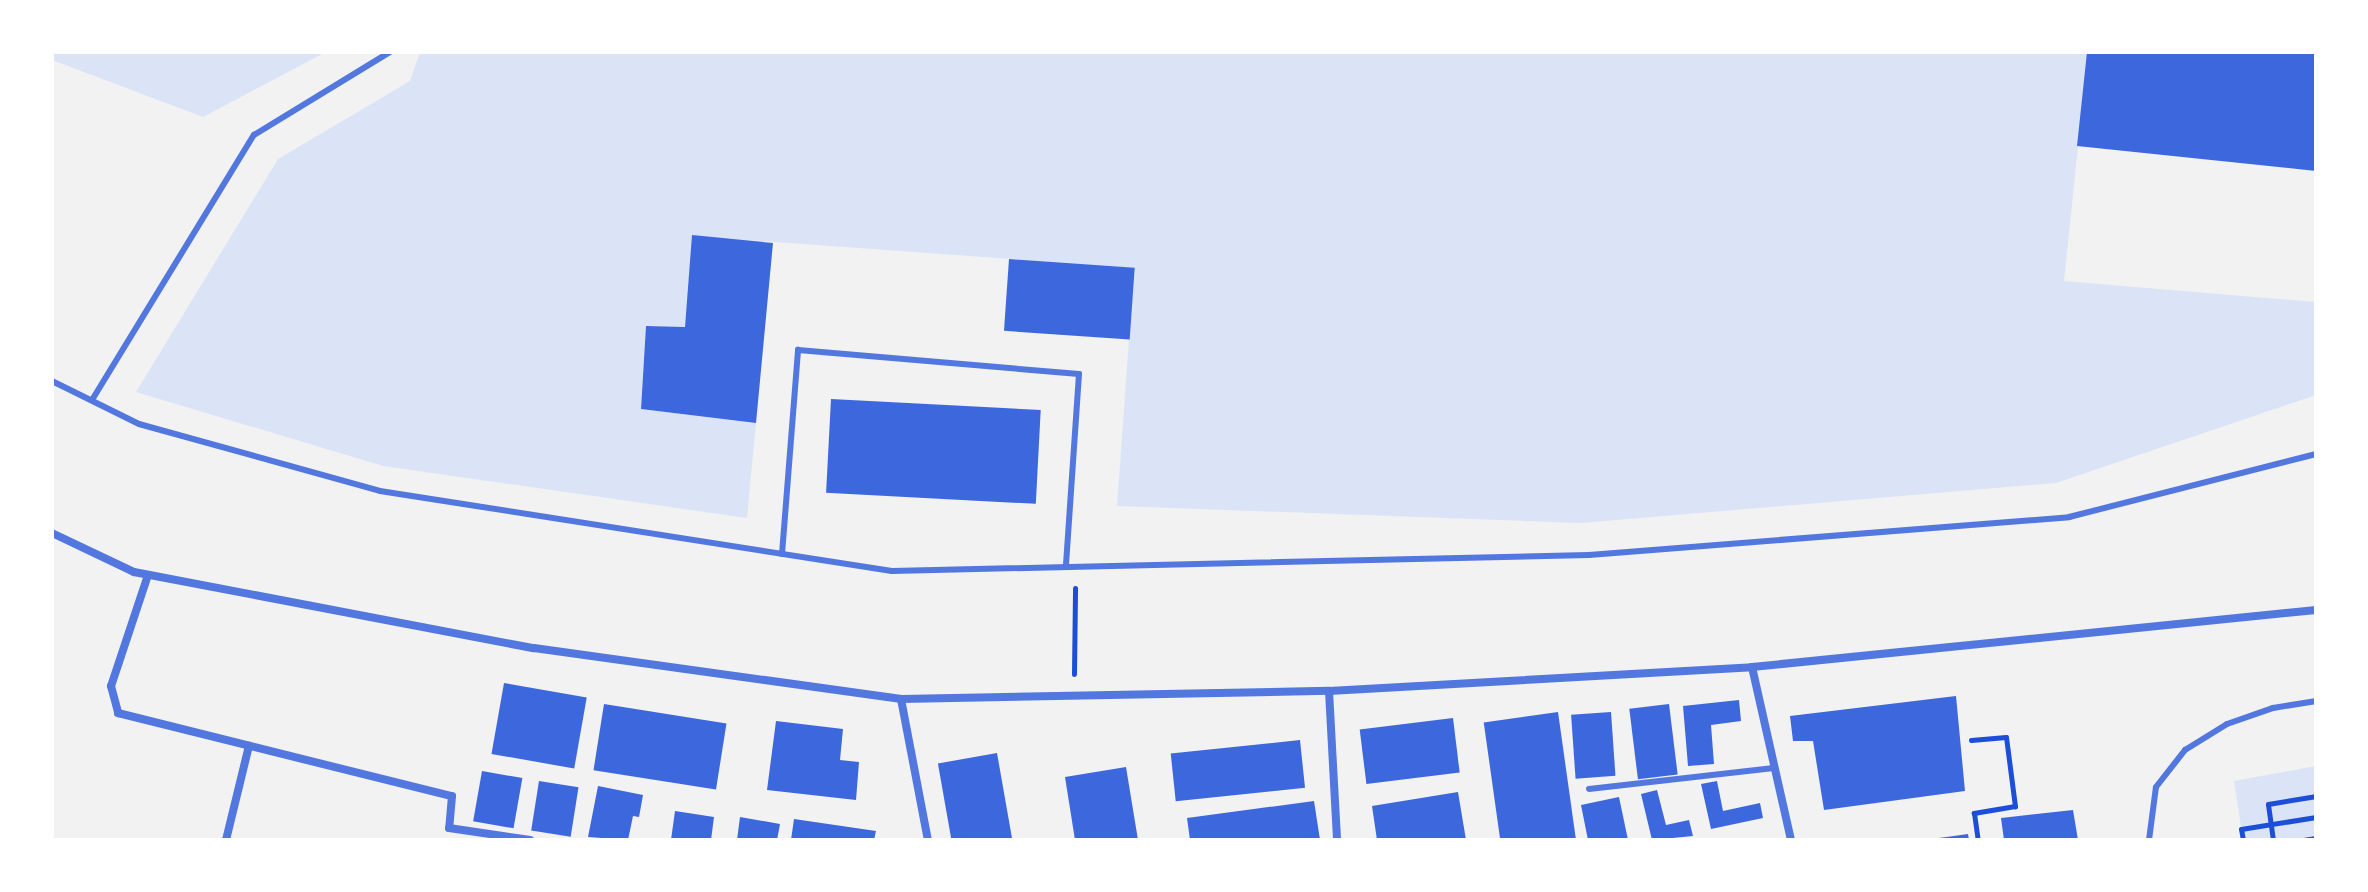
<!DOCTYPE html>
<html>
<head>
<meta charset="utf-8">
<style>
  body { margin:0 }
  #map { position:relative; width:2368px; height:892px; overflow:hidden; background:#f2f2f2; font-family:Jost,sans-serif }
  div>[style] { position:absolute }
  .green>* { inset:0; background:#dbe4f7 }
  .building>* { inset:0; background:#3d67dc; transform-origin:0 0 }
  .path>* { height:5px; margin:-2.5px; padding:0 2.5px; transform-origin:2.5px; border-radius:2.5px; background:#1d4ed8 }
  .service>* { height:6px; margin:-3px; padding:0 3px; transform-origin:3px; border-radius:3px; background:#5277de }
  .minor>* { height:8px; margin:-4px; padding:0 4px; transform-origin:4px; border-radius:4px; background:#5277de }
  span { translate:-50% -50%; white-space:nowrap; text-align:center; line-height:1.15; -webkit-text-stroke:8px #fff; paint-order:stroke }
  .frame { position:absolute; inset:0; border:54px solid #fff; pointer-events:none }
</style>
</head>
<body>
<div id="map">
  <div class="green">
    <i style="clip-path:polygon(52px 52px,326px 52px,203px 117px,52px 60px)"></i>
    <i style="clip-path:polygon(420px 52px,2088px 52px,2064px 281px,2316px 302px,2316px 395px,2056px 483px,1581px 523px,1117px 506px,1134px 268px,693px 236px,685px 327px,646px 326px,641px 409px,756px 423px,747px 518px,383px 466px,136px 392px,278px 159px,410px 81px)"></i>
    <i style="clip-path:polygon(2316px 766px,2316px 840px,2243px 840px,2234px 781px)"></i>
  </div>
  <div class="building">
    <i style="clip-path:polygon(2087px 52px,2316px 52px,2316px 171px,2077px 146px)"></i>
    <i style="clip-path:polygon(692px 235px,773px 243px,756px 423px,641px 409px,646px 326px,685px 327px)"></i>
    <i style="left:1009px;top:259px;width:126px;height:72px;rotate:4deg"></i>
    <i style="left:831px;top:399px;width:210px;height:94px;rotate:3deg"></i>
    <i style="left:504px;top:683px;width:84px;height:72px;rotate:10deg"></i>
    <i style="clip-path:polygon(1956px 696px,1965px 791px,1824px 810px,1813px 741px,1793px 741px,1790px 716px)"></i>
    <i style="clip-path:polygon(1739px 700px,1741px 721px,1711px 725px,1714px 764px,1688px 766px,1683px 706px)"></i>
    <i style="left:604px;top:704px;width:124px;height:67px;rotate:9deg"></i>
    <i style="left:1669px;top:704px;width:71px;height:40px;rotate:83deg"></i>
    <i style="left:1558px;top:712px;width:129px;height:75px;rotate:82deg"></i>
    <i style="left:1611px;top:712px;width:64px;height:40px;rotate:86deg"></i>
    <i style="left:1453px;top:718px;width:55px;height:94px;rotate:83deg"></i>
    <i style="clip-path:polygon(776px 721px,843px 729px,840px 760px,859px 762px,856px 800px,767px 790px)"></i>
    <i style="left:1300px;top:740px;width:48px;height:130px;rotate:84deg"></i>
    <i style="left:997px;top:753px;width:88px;height:60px;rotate:80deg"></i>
    <i style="clip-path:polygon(1126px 767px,1138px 840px,1075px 840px,1065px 777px)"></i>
    <i style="left:482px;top:771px;width:41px;height:51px;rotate:10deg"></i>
    <i style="left:539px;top:781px;width:40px;height:50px;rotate:9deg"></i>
    <i style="clip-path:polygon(1717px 781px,1723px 811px,1760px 803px,1763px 818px,1711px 829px,1701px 784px)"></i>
    <i style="clip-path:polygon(598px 786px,643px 795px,639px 817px,633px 816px,628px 840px,588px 837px)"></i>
    <i style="clip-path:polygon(1657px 790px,1666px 825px,1689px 820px,1693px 836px,1652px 840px,1641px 794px)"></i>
    <i style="clip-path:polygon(1458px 792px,1466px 840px,1377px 840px,1372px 806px)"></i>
    <i style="clip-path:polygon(1619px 797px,1628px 840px,1588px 840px,1581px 805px)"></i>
    <i style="clip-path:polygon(1314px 801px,1320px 840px,1190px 840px,1187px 818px)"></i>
    <i style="clip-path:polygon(2073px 810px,2078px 840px,2004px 840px,2001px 818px)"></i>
    <i style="clip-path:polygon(675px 811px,714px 817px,711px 840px,671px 840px)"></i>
    <i style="clip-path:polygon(740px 817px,780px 824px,777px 840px,737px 840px)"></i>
    <i style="clip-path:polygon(794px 819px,876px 831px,874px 840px,791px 840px)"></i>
    <i style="clip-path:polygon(1968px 834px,1969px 840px,1939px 840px,1939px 838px)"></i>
  </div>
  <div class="path">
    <i style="left:1074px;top:674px;width:86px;rotate:-89.3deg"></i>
    <i style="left:1971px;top:740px;width:35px;rotate:-5deg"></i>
    <i style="left:2006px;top:737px;width:70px;rotate:82.6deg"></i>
    <i style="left:2015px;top:806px;width:42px;rotate:170.3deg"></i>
    <i style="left:1974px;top:813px;width:27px;rotate:82deg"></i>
    <i style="left:2243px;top:840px;width:11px;rotate:-100deg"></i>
    <i style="left:2241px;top:829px;width:76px;rotate:-9.1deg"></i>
    <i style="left:2273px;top:840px;width:36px;rotate:-98deg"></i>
    <i style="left:2268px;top:804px;width:49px;rotate:-9.5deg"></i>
    <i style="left:2303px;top:840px;width:13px;rotate:-9deg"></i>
  </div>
  <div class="service">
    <i style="left:52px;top:381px;width:97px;rotate:26.3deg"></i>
    <i style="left:139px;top:424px;width:250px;rotate:15.5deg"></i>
    <i style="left:380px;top:491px;width:518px;rotate:8.88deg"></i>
    <i style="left:892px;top:571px;width:697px;rotate:-1.32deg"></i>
    <i style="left:1589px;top:555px;width:482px;rotate:-4.5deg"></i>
    <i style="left:2069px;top:517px;width:255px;rotate:-14.3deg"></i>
    <i style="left:92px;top:400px;width:311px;rotate:-58.6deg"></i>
    <i style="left:254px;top:135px;width:159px;rotate:-31.4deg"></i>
    <i style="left:782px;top:554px;width:205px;rotate:-85.5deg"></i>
    <i style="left:798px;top:350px;width:282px;rotate:4.9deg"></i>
    <i style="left:1079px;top:374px;width:193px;rotate:93.9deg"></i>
    <i style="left:1589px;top:789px;width:186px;rotate:-6.5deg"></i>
    <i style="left:2149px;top:840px;width:53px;rotate:-82.5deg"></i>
    <i style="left:2156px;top:787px;width:47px;rotate:-51.9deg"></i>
    <i style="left:2185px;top:750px;width:49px;rotate:-31.8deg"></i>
    <i style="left:2227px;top:724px;width:49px;rotate:-19.2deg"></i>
    <i style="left:2273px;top:708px;width:44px;rotate:-9.2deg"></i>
  </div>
  <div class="minor">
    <i style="left:52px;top:533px;width:91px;rotate:25.4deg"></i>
    <i style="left:134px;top:572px;width:407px;rotate:10.8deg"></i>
    <i style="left:534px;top:648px;width:371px;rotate:7.9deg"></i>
    <i style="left:901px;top:699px;width:428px;rotate:-1.1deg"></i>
    <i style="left:1329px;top:691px;width:424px;rotate:-3.2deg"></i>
    <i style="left:1752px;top:667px;width:567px;rotate:-5.77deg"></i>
    <i style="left:148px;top:575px;width:117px;rotate:108.4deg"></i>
    <i style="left:111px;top:686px;width:28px;rotate:75deg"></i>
    <i style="left:118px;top:713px;width:344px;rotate:14deg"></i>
    <i style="left:452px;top:796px;width:32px;rotate:95deg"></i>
    <i style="left:449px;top:828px;width:82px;rotate:8.4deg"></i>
    <i style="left:1752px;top:667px;width:177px;rotate:77.3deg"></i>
    <i style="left:1329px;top:691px;width:149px;rotate:86.9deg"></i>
    <i style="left:901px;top:699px;width:144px;rotate:79.2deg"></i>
    <i style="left:226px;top:840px;width:97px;rotate:-76.3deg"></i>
  </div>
  <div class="frame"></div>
</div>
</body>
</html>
